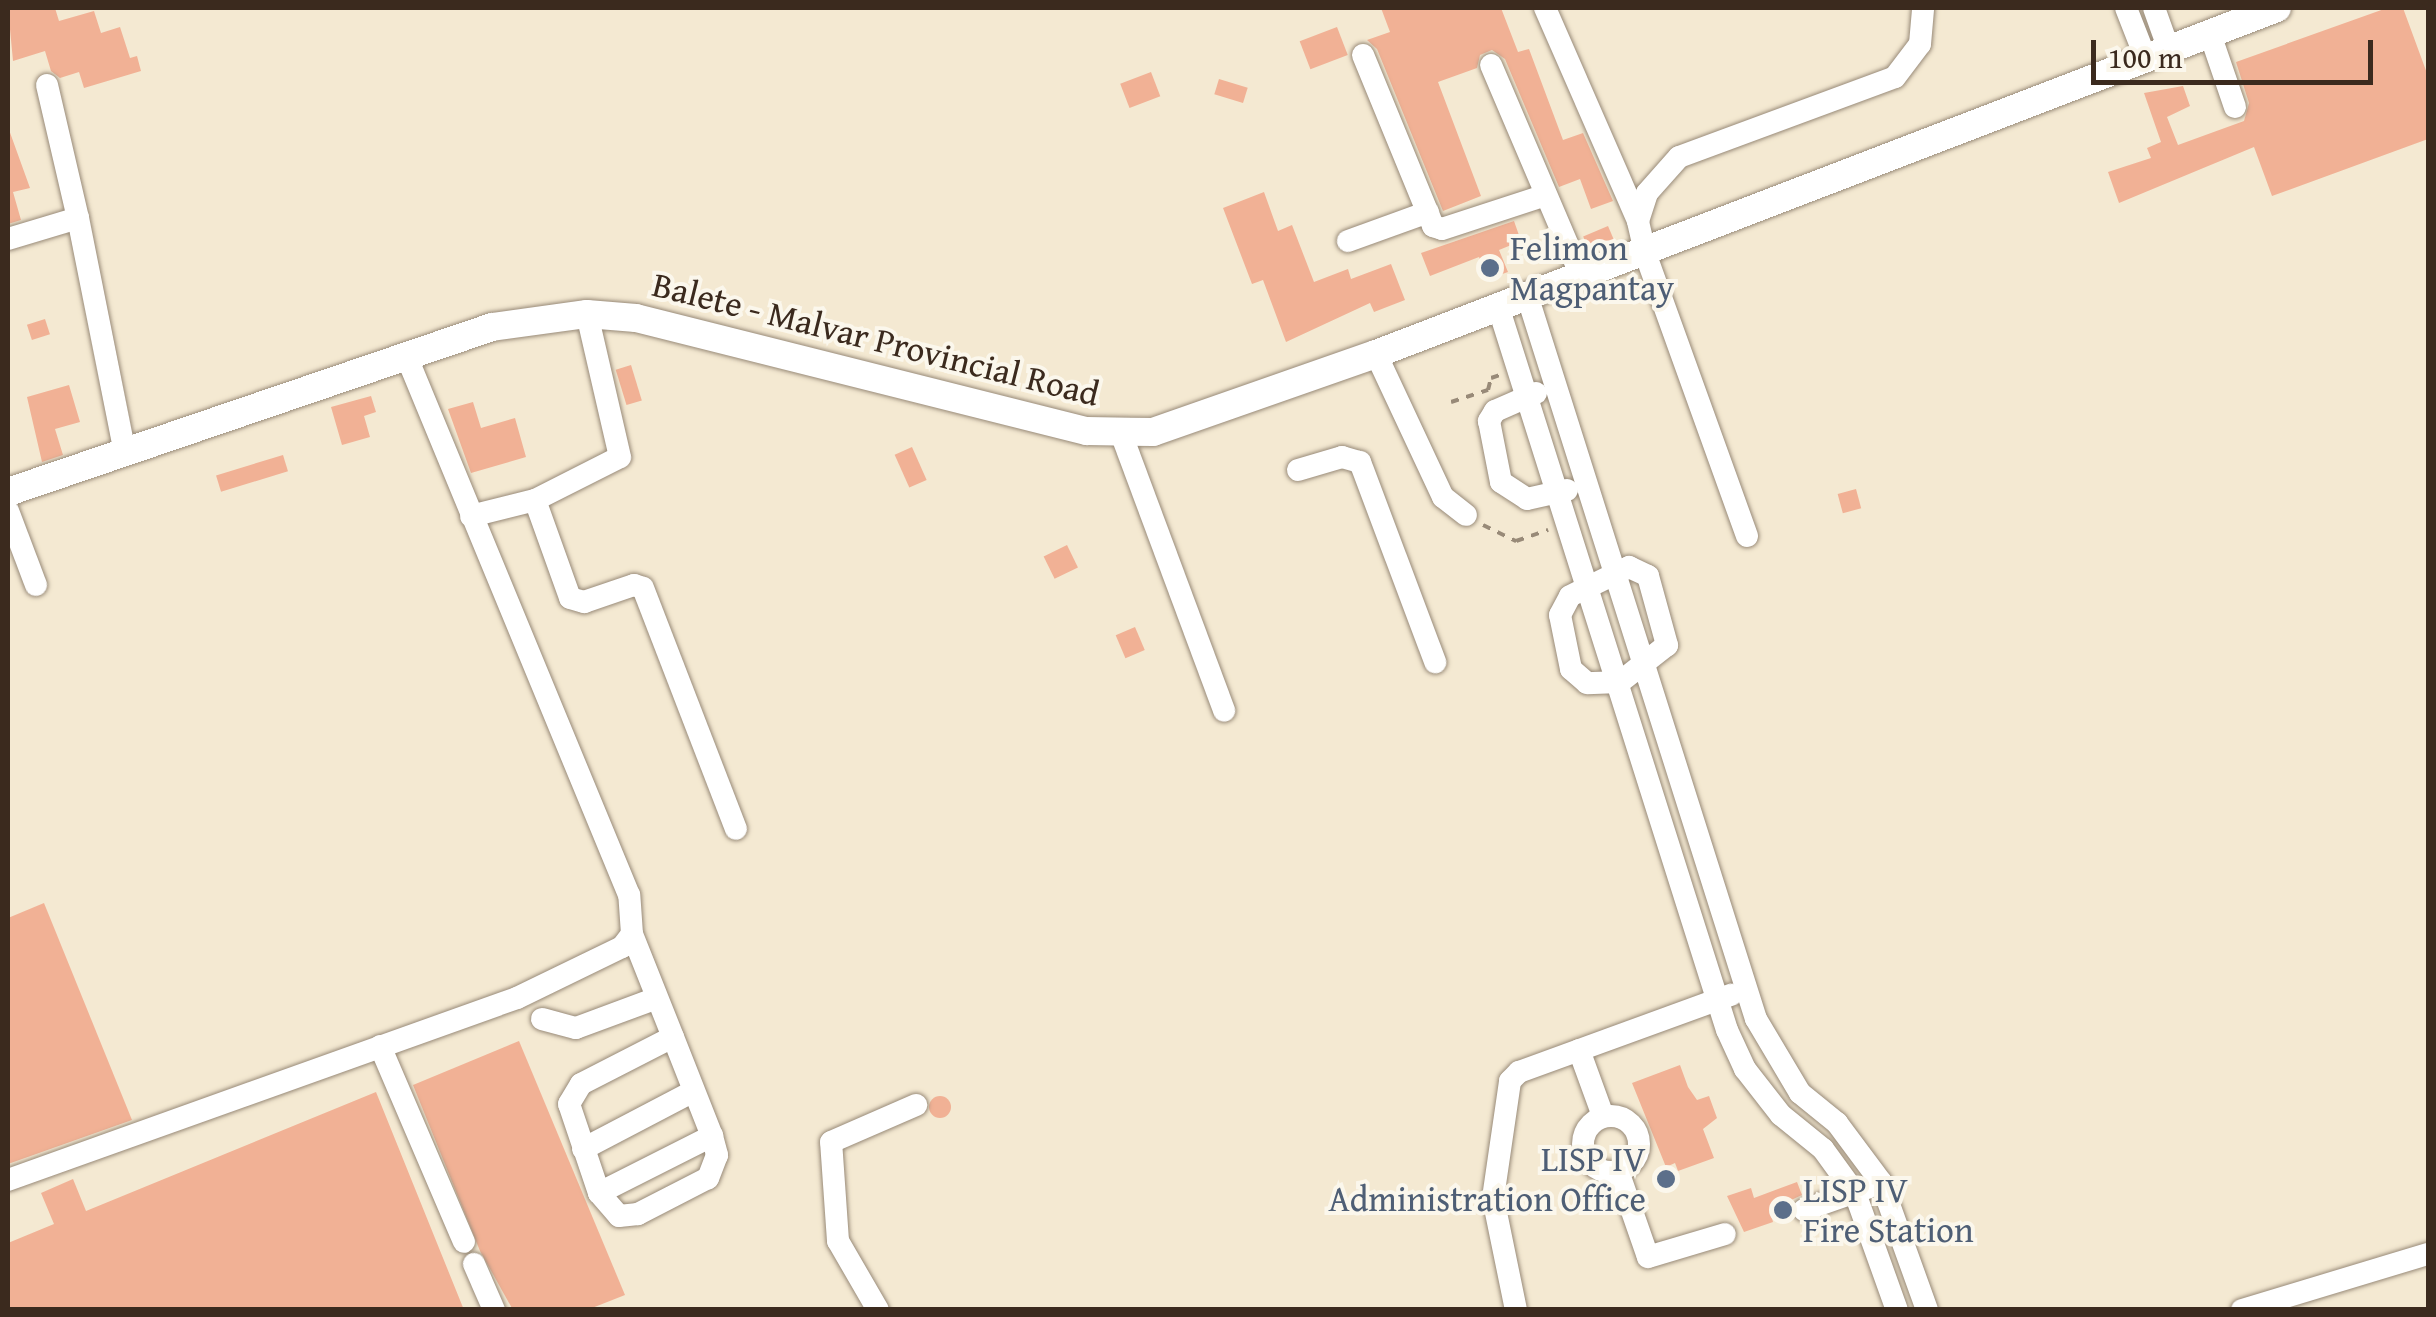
<!DOCTYPE html>
<html>
<head>
<meta charset="utf-8">
<style>
  body { margin:0 }
  #map { position:relative; width:2436px; height:1317px; overflow:hidden; background:#f4e9d2; font-family:"Gentium Book Plus",serif }
  div>[style] { position:absolute }
  .building>* { inset:0; background:#f1b195; transform-origin:0 0 }
  .round { border-radius:50% }
  .path>* { height:4px; margin-top:-2px; transform-origin:0; background:repeating-linear-gradient(90deg,#988a78 0 8px,transparent 0 16px) }
  .roads { filter:drop-shadow(0 0 2px #988a78) drop-shadow(0 0 2px #988a78) }
  .minor>* { height:22px; margin:-11px; padding:0 11px; transform-origin:11px; border-radius:11px; background:#fff }
  .minor>.ring { margin:-11px; padding:0; box-sizing:content-box; background:none; border:22px solid #fff; border-radius:50% }
  .major>* { height:28px; margin:-14px; padding:0 14px; transform-origin:14px; border-radius:14px; background:#fff }
  .dots>* { width:28px; height:28px; translate:-50% -50%; box-sizing:border-box; border:5px solid #fbf7ec; border-radius:50% }
  span { translate:-50% -50%; white-space:nowrap; text-align:center; line-height:1.15; -webkit-text-stroke:8px #fbf7ec; paint-order:stroke }
  .service-label { font-size:35px; color:#4e5e75 }
  .left { translate:0 -50%; text-align:left }
  .right { translate:-100% -50%; text-align:right }
  .street-label { font-size:35px; color:#3b2a1e }
  .frame { position:absolute; inset:0; border:10px solid #3b2a1e; pointer-events:none }
  .scale { position:absolute; left:2091px; top:40px; width:282px; height:45px; box-sizing:border-box; border:5px solid #3b2a1e; border-top:0; padding-left:12px; font-size:30px; line-height:35px; white-space:nowrap; color:#3b2a1e; -webkit-text-stroke:8px #fbf7ec; paint-order:stroke }
</style>
</head>
<body>
<div id="map">
  <div class="building">
    <i style="clip-path:polygon(8px 8px,55px 8px,59px 21px,94px 11px,101px 33px,120px 27px,130px 58px,137px 56px,141px 71px,84px 88px,79px 72px,60px 78px,51px 71px,45px 51px,13px 61px)"></i>
    <i style="clip-path:polygon(1381px 8px,1501px 8px,1518px 52px,1529px 49px,1563px 140px,1583px 133px,1613px 201px,1591px 209px,1580px 179px,1559px 187px,1505px 59px,1492px 50px,1480px 55px,1477px 68px,1438px 82px,1481px 196px,1443px 211px,1377px 49px,1367px 40px,1390px 32px)"></i>
    <i style="clip-path:polygon(2387px 8px,2403px 8px,2428px 76px,2428px 139px,2272px 196px,2254px 147px,2119px 203px,2108px 172px,2151px 158px,2147px 148px,2161px 142px,2144px 93px,2183px 86px,2190px 106px,2167px 117px,2178px 145px,2244px 121px,2249px 103px,2236px 62px)"></i>
    <i style="left:1337px;top:27px;width:30px;height:40px;rotate:69deg"></i>
    <i style="left:1151px;top:72px;width:26px;height:33px;rotate:69deg"></i>
    <i style="left:1219px;top:79px;width:30px;height:16px;rotate:17deg"></i>
    <i style="clip-path:polygon(8px 127px,30px 188px,13px 192px,21px 220px,8px 224px)"></i>
    <i style="clip-path:polygon(1264px 192px,1278px 231px,1292px 225px,1314px 282px,1348px 269px,1351px 279px,1391px 264px,1405px 300px,1374px 312px,1370px 303px,1286px 342px,1263px 280px,1252px 284px,1223px 208px)"></i>
    <i style="clip-path:polygon(1514px 221px,1521px 241px,1499px 250px,1508px 272px,1488px 279px,1479px 257px,1430px 276px,1421px 253px)"></i>
    <i style="left:1608px;top:226px;width:15px;height:27px;rotate:67deg"></i>
    <i style="left:45px;top:319px;width:16px;height:19px;rotate:72deg"></i>
    <i style="left:631px;top:365px;width:37px;height:16px;rotate:73deg"></i>
    <i style="clip-path:polygon(69px 385px,80px 422px,55px 429px,63px 455px,42px 462px,27px 397px)"></i>
    <i style="clip-path:polygon(371px 396px,376px 412px,364px 416px,370px 437px,342px 445px,331px 407px)"></i>
    <i style="clip-path:polygon(473px 402px,481px 428px,515px 418px,526px 457px,471px 473px,448px 409px)"></i>
    <i style="left:912px;top:447px;width:36px;height:19px;rotate:66deg"></i>
    <i style="left:283px;top:455px;width:17px;height:70px;rotate:73deg"></i>
    <i style="left:1856px;top:489px;width:20px;height:19px;rotate:75deg"></i>
    <i style="left:1067px;top:545px;width:25px;height:26px;rotate:64deg"></i>
    <i style="left:1135px;top:627px;width:25px;height:21px;rotate:67deg"></i>
    <i style="clip-path:polygon(44px 903px,132px 1120px,8px 1164px,8px 918px)"></i>
    <i style="clip-path:polygon(519px 1041px,625px 1295px,587px 1310px,513px 1310px,480px 1251px,413px 1085px)"></i>
    <i style="clip-path:polygon(1680px 1065px,1688px 1087px,1697px 1100px,1709px 1096px,1717px 1118px,1703px 1129px,1714px 1158px,1678px 1171px,1675px 1163px,1666px 1167px,1632px 1083px)"></i>
    <i style="clip-path:polygon(376px 1092px,464px 1310px,8px 1310px,8px 1243px,54px 1224px,41px 1193px,73px 1179px,86px 1211px)"></i>
    <i class="round" style="left:929px;top:1096px;width:22px;height:22px"></i>
    <i style="clip-path:polygon(1797px 1182px,1802px 1195px,1770px 1210px,1773px 1222px,1744px 1232px,1727px 1196px,1751px 1188px,1754px 1198px)"></i>
  </div>
  <div class="path">
    <i style="left:1451px;top:402px;width:39px;rotate:-18deg"></i>
    <i style="left:1488px;top:390px;width:12px;rotate:-76deg"></i>
    <i style="left:1491px;top:378px;width:9px;rotate:-18deg"></i>
    <i style="left:1483px;top:525px;width:37px;rotate:26deg"></i>
    <i style="left:1516px;top:541px;width:34px;rotate:-19deg"></i>
  </div>
  <div class="roads">
    <div class="minor">
      <i style="left:1545px;top:8px;width:232px;rotate:66.4deg"></i>
      <i style="left:2126px;top:8px;width:55px;rotate:68.6deg"></i>
      <i style="left:2154px;top:8px;width:45px;rotate:70.3deg"></i>
      <i style="left:2210px;top:34px;width:77px;rotate:71.1deg"></i>
      <i style="left:1363px;top:55px;width:185px;rotate:67.7deg"></i>
      <i style="left:1433px;top:226px;width:9px;rotate:18deg"></i>
      <i style="left:1442px;top:229px;width:109px;rotate:-18.1deg"></i>
      <i style="left:1491px;top:65px;width:227px;rotate:66.9deg"></i>
      <i style="left:47px;top:85px;width:137px;rotate:76.9deg"></i>
      <i style="left:8px;top:239px;width:73px;rotate:-16.7deg"></i>
      <i style="left:78px;top:218px;width:241px;rotate:78.7deg"></i>
      <i style="left:1348px;top:241px;width:85px;rotate:-19.9deg"></i>
      <i style="left:1527px;top:295px;width:759px;rotate:72.45deg"></i>
      <i style="left:1756px;top:1019px;width:86px;rotate:59.3deg"></i>
      <i style="left:1800px;top:1093px;width:48px;rotate:39deg"></i>
      <i style="left:1837px;top:1123px;width:74px;rotate:53.3deg"></i>
      <i style="left:1881px;top:1182px;width:136px;rotate:70.2deg"></i>
      <i style="left:1498px;top:306px;width:759px;rotate:72.45deg"></i>
      <i style="left:1727px;top:1030px;width:43px;rotate:65.2deg"></i>
      <i style="left:1745px;top:1069px;width:58px;rotate:52deg"></i>
      <i style="left:1781px;top:1115px;width:54px;rotate:39deg"></i>
      <i style="left:1823px;top:1149px;width:54px;rotate:54deg"></i>
      <i style="left:1855px;top:1193px;width:124px;rotate:70.3deg"></i>
      <i style="left:1376px;top:354px;width:158px;rotate:64.9deg"></i>
      <i style="left:1443px;top:497px;width:29px;rotate:38deg"></i>
      <i style="left:1536px;top:393px;width:45px;rotate:156.3deg"></i>
      <i style="left:1495px;top:411px;width:12px;rotate:121deg"></i>
      <i style="left:1489px;top:421px;width:62px;rotate:78.9deg"></i>
      <i style="left:1501px;top:482px;width:31px;rotate:33deg"></i>
      <i style="left:1527px;top:499px;width:41px;rotate:-12.7deg"></i>
      <i style="left:1122px;top:436px;width:293px;rotate:69.6deg"></i>
      <i style="left:1298px;top:470px;width:46px;rotate:-16.5deg"></i>
      <i style="left:1342px;top:457px;width:19px;rotate:16deg"></i>
      <i style="left:1360px;top:462px;width:214px;rotate:69.4deg"></i>
      <i style="left:535px;top:500px;width:104px;rotate:70.3deg"></i>
      <i style="left:570px;top:598px;width:15px;rotate:16deg"></i>
      <i style="left:584px;top:602px;width:53px;rotate:-18.8deg"></i>
      <i style="left:634px;top:585px;width:9px;rotate:18deg"></i>
      <i style="left:643px;top:588px;width:258px;rotate:68.9deg"></i>
      <i style="left:8px;top:511px;width:79px;rotate:69.3deg"></i>
      <i style="left:471px;top:516px;width:66px;rotate:-14deg"></i>
      <i style="left:535px;top:500px;width:95px;rotate:-26.8deg"></i>
      <i style="left:620px;top:457px;width:147px;rotate:-103deg"></i>
      <i style="left:1747px;top:536px;width:302px;rotate:-109.8deg"></i>
      <i style="left:1645px;top:252px;width:32px;rotate:-103deg"></i>
      <i style="left:1638px;top:221px;width:29px;rotate:-72deg"></i>
      <i style="left:1647px;top:193px;width:48px;rotate:-48.4deg"></i>
      <i style="left:1679px;top:157px;width:230px;rotate:-20.3deg"></i>
      <i style="left:1895px;top:77px;width:41px;rotate:-52.9deg"></i>
      <i style="left:1920px;top:44px;width:36px;rotate:-85deg"></i>
      <i style="left:1629px;top:567px;width:21px;rotate:25deg"></i>
      <i style="left:1648px;top:576px;width:72px;rotate:74.6deg"></i>
      <i style="left:1667px;top:645px;width:60px;rotate:141.8deg"></i>
      <i style="left:1620px;top:682px;width:33px;rotate:178deg"></i>
      <i style="left:1587px;top:683px;width:21px;rotate:-139deg"></i>
      <i style="left:1571px;top:669px;width:55px;rotate:-101.5deg"></i>
      <i style="left:1560px;top:615px;width:21px;rotate:-62deg"></i>
      <i style="left:1570px;top:596px;width:66px;rotate:-26.2deg"></i>
      <i style="left:632px;top:934px;width:111px;rotate:68.3deg"></i>
      <i style="left:673px;top:1037px;width:106px;rotate:68.5deg"></i>
      <i style="left:712px;top:1136px;width:20px;rotate:75deg"></i>
      <i style="left:717px;top:1155px;width:25px;rotate:111deg"></i>
      <i style="left:708px;top:1178px;width:79px;rotate:152.8deg"></i>
      <i style="left:638px;top:1214px;width:19px;rotate:174deg"></i>
      <i style="left:619px;top:1216px;width:30px;rotate:-131deg"></i>
      <i style="left:599px;top:1193px;width:94px;rotate:-108.6deg"></i>
      <i style="left:569px;top:1104px;width:23px;rotate:-59deg"></i>
      <i style="left:581px;top:1084px;width:103px;rotate:-27.1deg"></i>
      <i style="left:542px;top:1019px;width:35px;rotate:15deg"></i>
      <i style="left:576px;top:1028px;width:86px;rotate:-20.3deg"></i>
      <i style="left:380px;top:1046px;width:213px;rotate:66.8deg"></i>
      <i style="left:1579px;top:1050px;width:70px;rotate:70deg"></i>
      <i class="ring" style="left:1583px;top:1116px;width:34px;height:34px"></i>
      <i style="left:583px;top:1149px;width:125px;rotate:-27.6deg"></i>
      <i style="left:1618px;top:1171px;width:91px;rotate:70.8deg"></i>
      <i style="left:1648px;top:1257px;width:80px;rotate:-16.6deg"></i>
      <i style="left:8px;top:1180px;width:541px;rotate:-19.68deg"></i>
      <i style="left:517px;top:998px;width:117px;rotate:-25.9deg"></i>
      <i style="left:622px;top:947px;width:16px;rotate:-52deg"></i>
      <i style="left:632px;top:934px;width:39px;rotate:-94deg"></i>
      <i style="left:629px;top:895px;width:579px;rotate:-112.44deg"></i>
      <i style="left:599px;top:1193px;width:127px;rotate:-26.8deg"></i>
      <i style="left:1804px;top:1210px;width:67px;rotate:-19.2deg"></i>
      <i style="left:474px;top:1264px;width:50px;rotate:66.5deg"></i>
      <i style="left:878px;top:1310px;width:80px;rotate:-120.1deg"></i>
      <i style="left:838px;top:1241px;width:99px;rotate:-94deg"></i>
      <i style="left:831px;top:1142px;width:93px;rotate:-23.5deg"></i>
      <i style="left:1516px;top:1310px;width:114px;rotate:-101.6deg"></i>
      <i style="left:1493px;top:1198px;width:118px;rotate:-81.7deg"></i>
      <i style="left:1510px;top:1081px;width:13px;rotate:-45deg"></i>
      <i style="left:1519px;top:1072px;width:226px;rotate:-20deg"></i>
      <i style="left:2242px;top:1310px;width:194px;rotate:-16.8deg"></i>
    </div>
    <div class="major">
      <i style="left:8px;top:492px;width:511px;rotate:-18.82deg"></i>
      <i style="left:492px;top:327px;width:96px;rotate:-7.8deg"></i>
      <i style="left:587px;top:314px;width:49px;rotate:4.7deg"></i>
      <i style="left:636px;top:318px;width:465px;rotate:14.1deg"></i>
      <i style="left:1087px;top:431px;width:66px;rotate:0.9deg"></i>
      <i style="left:1153px;top:432px;width:236px;rotate:-19.3deg"></i>
      <i style="left:1376px;top:354px;width:965px;rotate:-21.01deg"></i>
    </div>
  </div>
  <div class="dots">
    <i style="left:1490px;top:268px;background:#5c6f8a"></i>
    <i style="left:1666px;top:1179px;background:#5c6f8a"></i>
    <i style="left:1783px;top:1210px;background:#5c6f8a"></i>
  </div>
  <div class="service-label">
    <span class="left" style="left:1510px;top:268px">Felimon<br>Magpantay</span>
    <span class="right" style="left:1646px;top:1179px">LISP IV<br>Administration Office</span>
    <span class="left" style="left:1803px;top:1210px">LISP IV<br>Fire Station</span>
  </div>
  <div class="street-label">
    <span style="left:876px;top:339px;rotate:14deg">Balete - Malvar Provincial Road</span>
  </div>
  <div class="frame"></div>
  <div class="scale">100 m</div>
</div>
</body>
</html>
